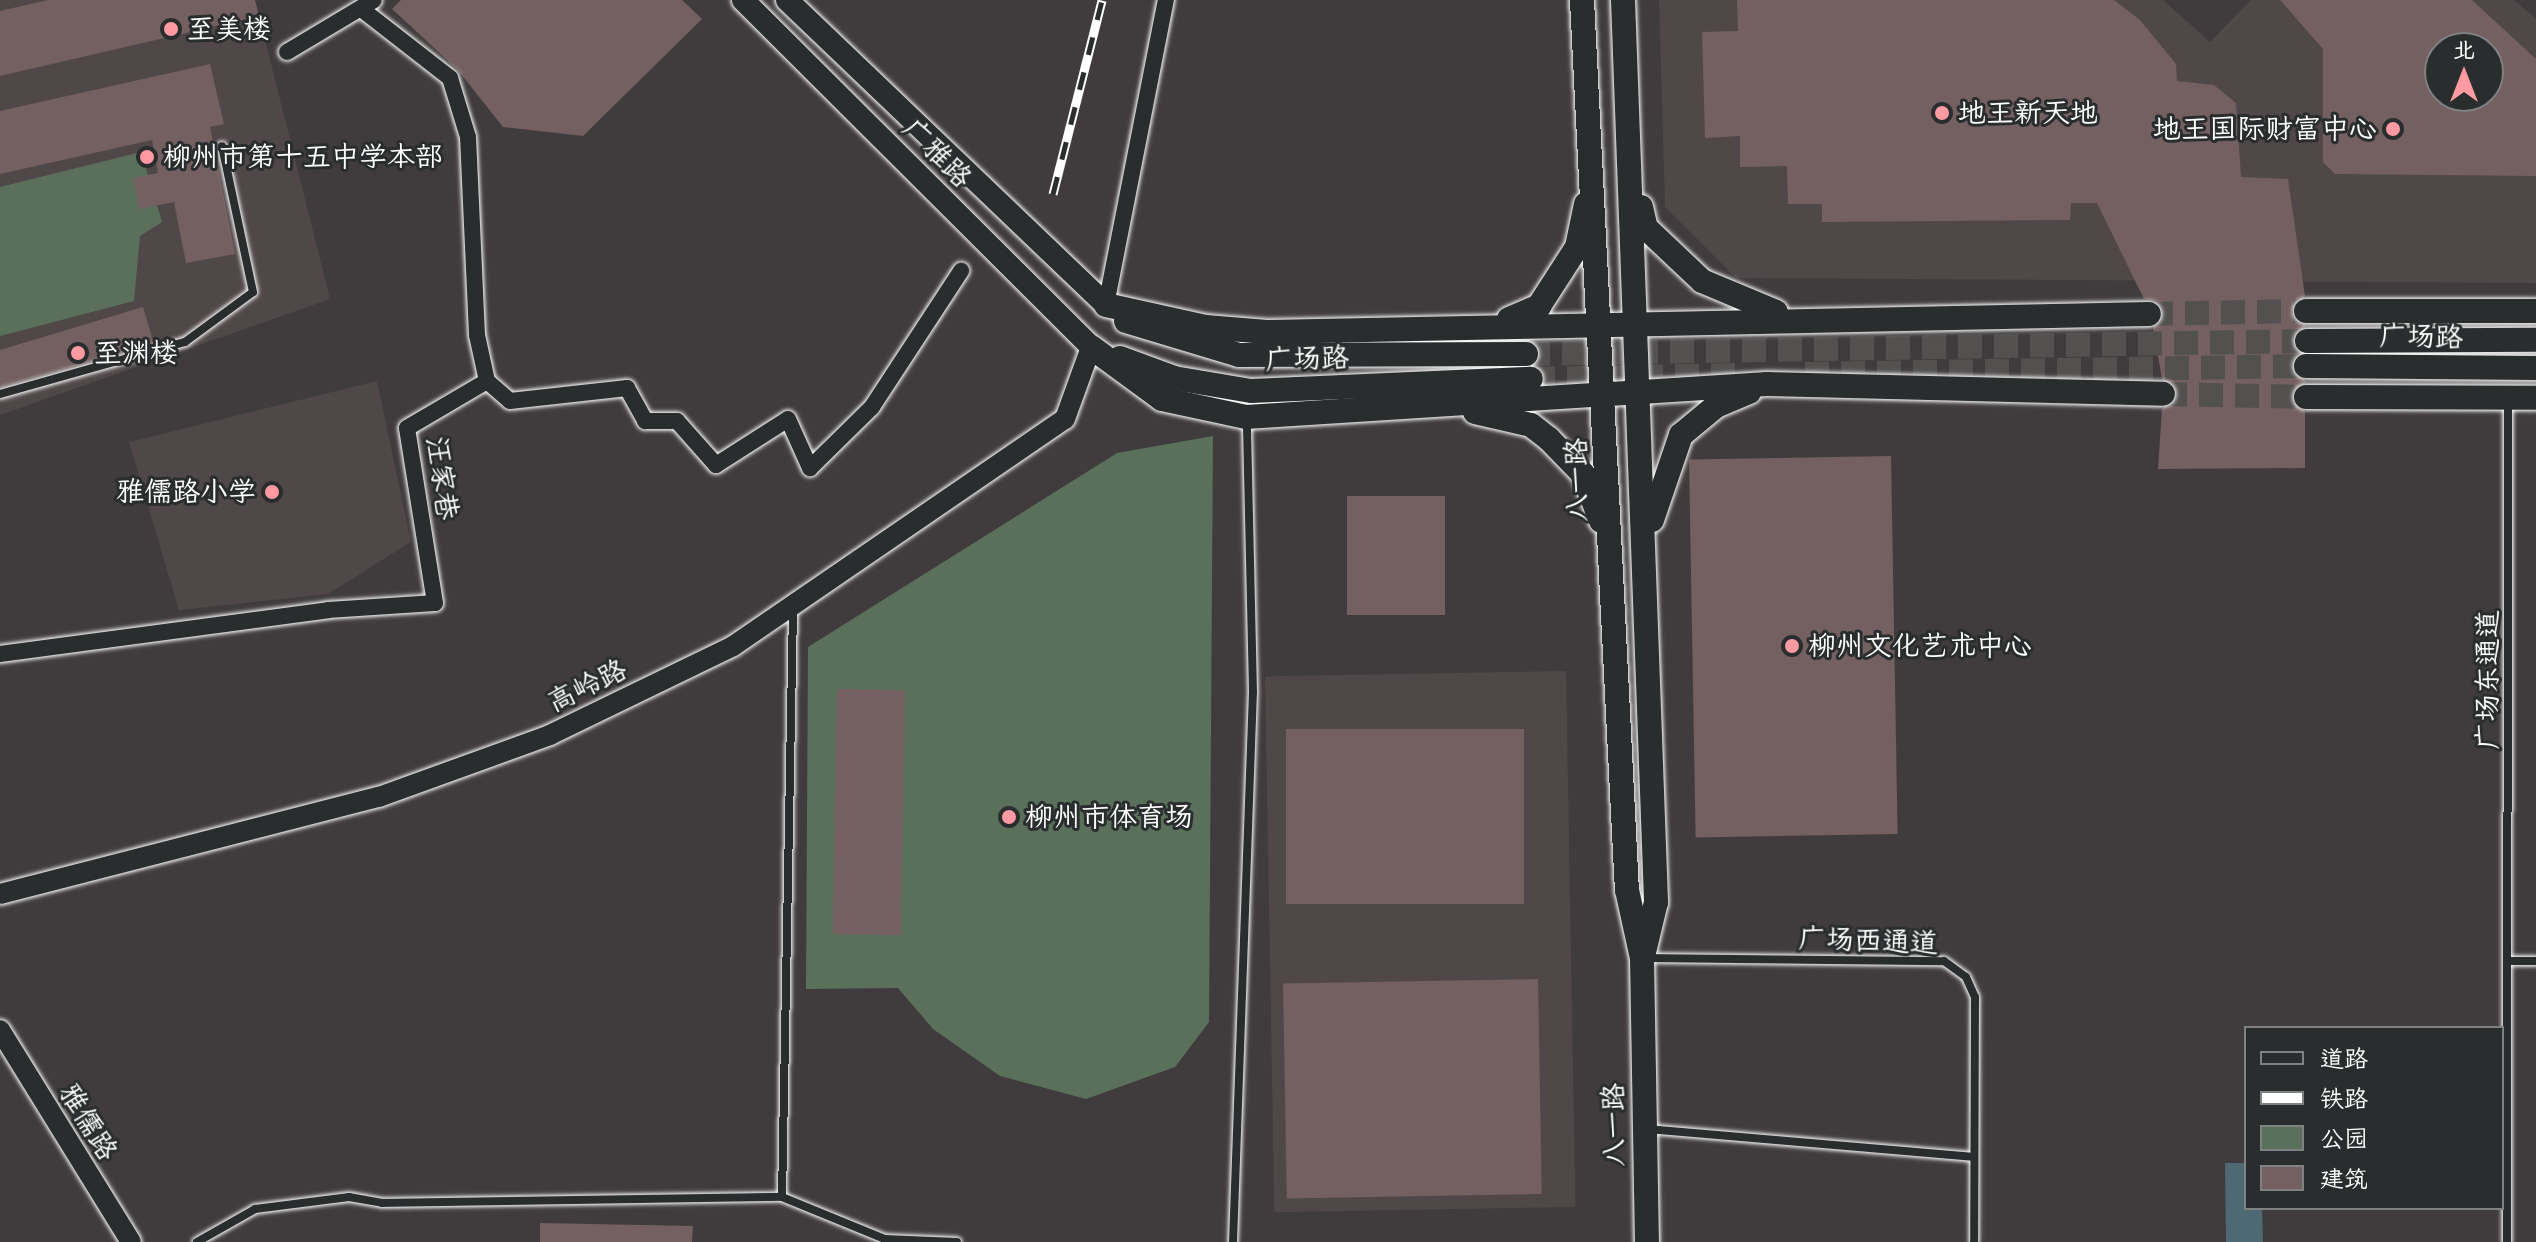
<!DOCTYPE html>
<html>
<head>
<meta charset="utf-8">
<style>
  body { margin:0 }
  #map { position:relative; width:2536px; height:1242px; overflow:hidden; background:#403c3d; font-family:"Comic Neue","LXGW WenKai TC",sans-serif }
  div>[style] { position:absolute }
  .built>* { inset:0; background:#504748; transform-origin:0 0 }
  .green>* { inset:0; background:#5a705b }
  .water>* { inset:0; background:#4e6973 }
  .building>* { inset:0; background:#746060; transform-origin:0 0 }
  .primary-tunnel>* { height:24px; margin-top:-12px; transform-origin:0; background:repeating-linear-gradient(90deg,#535050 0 24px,transparent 0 36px) }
  .roads { filter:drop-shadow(0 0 2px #fff) drop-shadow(0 0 2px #fff) }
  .service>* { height:8px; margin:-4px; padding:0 4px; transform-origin:4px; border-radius:4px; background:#2a2d2e }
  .minor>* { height:16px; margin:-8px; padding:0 8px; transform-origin:8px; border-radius:8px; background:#2a2d2e }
  .tertiary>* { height:20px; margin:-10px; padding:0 10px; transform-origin:10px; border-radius:10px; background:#2a2d2e }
  .secondary>* { height:22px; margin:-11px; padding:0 11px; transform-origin:11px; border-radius:11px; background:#2a2d2e }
  .primary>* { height:24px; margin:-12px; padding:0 12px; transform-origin:12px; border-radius:12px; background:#2a2d2e }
  .rail>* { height:9px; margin-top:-4.5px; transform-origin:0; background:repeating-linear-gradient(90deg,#2a2d2e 0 18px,#fff 0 36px); box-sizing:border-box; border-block:2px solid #fff }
  .dots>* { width:22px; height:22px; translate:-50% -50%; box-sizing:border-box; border:4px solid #2a2d2e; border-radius:50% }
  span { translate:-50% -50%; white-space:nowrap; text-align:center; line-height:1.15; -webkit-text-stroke:6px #2a2d2e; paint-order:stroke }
  .poi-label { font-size:28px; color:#fff }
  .left { translate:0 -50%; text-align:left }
  .right { translate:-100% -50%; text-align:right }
  .street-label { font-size:28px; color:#fff }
  .legend { position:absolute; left:2244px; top:1026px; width:260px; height:184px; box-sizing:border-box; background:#2a2d2e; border:2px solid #7f8182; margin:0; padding:10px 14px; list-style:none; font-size:24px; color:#fff }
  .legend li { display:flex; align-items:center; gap:16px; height:40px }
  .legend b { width:40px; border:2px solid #7f8182 }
  .north { position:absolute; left:2424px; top:32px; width:80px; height:80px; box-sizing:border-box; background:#2a2d2e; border:2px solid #7f8182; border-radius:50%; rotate:0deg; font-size:22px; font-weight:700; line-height:32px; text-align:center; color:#fff }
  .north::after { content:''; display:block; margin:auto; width:28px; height:36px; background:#ff9aa2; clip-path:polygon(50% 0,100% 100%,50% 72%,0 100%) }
</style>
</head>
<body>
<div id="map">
  <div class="built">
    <i style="clip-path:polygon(0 0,255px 0,330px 299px,0 415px)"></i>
    <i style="clip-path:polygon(evenodd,1659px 0,2163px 0,2210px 42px,2251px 0,2514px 0,2536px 19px,2536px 283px,1736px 278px,1665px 207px,1659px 0,2440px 48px,2488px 48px,2488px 96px,2440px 96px,2440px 48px)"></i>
    <i style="clip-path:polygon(377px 381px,411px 542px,328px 594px,179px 610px,129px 442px)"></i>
    <i style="left:1566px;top:671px;width:536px;height:301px;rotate:89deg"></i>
  </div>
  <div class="green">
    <i style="clip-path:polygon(141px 152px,162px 222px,140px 236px,134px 301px,0 336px,0 187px)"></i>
    <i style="clip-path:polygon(1213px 436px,1209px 1022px,1175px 1067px,1086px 1099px,1000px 1076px,933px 1029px,898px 988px,806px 989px,808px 647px,1117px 453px)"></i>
  </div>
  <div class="water">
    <i style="clip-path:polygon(2225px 1163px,2246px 1163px,2246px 1208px,2262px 1208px,2263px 1242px,2226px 1242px)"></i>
  </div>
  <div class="building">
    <i style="clip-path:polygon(48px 0,255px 0,259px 16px,0 76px,0 11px)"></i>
    <i style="clip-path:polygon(401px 0,682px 0,702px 19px,583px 136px,503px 127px,457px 69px,392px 9px)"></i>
    <i style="clip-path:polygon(1737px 0,2114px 0,2140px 20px,2176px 64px,2177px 81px,2214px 85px,2236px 103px,2241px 177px,2288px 179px,2305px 296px,2291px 312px,2307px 326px,2294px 334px,2298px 353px,2291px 365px,2306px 382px,2291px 398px,2305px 412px,2305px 468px,2158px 469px,2162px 409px,2178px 395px,2162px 379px,2153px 328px,2164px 313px,2157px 301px,2144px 299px,2097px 203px,2071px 203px,2070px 220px,1822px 222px,1822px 204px,1788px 204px,1787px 166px,1740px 167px,1740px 136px,1705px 138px,1702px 32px,1738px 31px)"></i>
    <i style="clip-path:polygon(evenodd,2280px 0,2472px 0,2536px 59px,2536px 176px,2335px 174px,2323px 162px,2323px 49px,2280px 0,2440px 48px,2488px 48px,2488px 96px,2440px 96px,2440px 48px)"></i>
    <i style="clip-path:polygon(210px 64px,224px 124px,210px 127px,235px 254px,186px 263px,174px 202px,139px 209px,133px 178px,158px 173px,152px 140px,0 174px,0 111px)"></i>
    <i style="clip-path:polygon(143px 307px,154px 344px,0 387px,0 350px)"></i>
    <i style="left:1891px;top:456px;width:378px;height:202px;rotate:89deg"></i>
    <i style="left:1445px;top:496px;width:119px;height:98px;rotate:90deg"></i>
    <i style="left:837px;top:689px;width:68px;height:245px;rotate:1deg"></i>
    <i style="left:1524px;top:729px;width:175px;height:238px;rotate:90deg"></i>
    <i style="left:1538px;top:979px;width:215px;height:255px;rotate:89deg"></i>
    <i style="clip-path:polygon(540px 1223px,693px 1226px,692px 1242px,540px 1242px)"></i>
  </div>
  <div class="primary-tunnel">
    <i style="left:2149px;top:314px;width:157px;rotate:-1.1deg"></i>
    <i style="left:1526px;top:354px;width:781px;rotate:-0.95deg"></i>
    <i style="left:1805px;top:374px;width:501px;rotate:-0.91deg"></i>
    <i style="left:1531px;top:379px;width:206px;rotate:-1.1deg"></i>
    <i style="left:2163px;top:394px;width:143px;rotate:1.2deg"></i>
  </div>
  <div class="roads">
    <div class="service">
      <i style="left:0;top:394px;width:192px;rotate:-15.7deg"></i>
      <i style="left:185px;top:342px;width:84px;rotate:-36.3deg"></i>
      <i style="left:253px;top:292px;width:149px;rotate:-102deg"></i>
      <i style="left:793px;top:609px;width:588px;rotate:91.07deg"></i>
      <i style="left:782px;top:1197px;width:111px;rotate:22.2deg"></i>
      <i style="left:885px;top:1239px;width:72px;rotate:2.4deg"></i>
      <i style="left:1643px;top:958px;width:301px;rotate:0.6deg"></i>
      <i style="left:1944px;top:961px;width:27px;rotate:36deg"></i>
      <i style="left:1966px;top:977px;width:22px;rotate:66deg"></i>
      <i style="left:1975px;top:997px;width:245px;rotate:90.2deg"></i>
      <i style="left:2512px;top:961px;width:24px"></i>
      <i style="left:1648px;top:1129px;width:327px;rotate:4.9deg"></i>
      <i style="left:197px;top:1242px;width:67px;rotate:-29.6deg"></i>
      <i style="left:255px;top:1209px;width:95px;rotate:-7.3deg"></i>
      <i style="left:349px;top:1197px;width:34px;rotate:10deg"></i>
      <i style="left:382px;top:1203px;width:400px;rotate:-0.9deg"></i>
      <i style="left:1233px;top:1242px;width:550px;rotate:-87.92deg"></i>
      <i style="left:1253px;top:692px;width:270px;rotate:-91.3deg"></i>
      <i style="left:2507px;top:1242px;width:843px;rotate:-89.93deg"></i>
    </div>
    <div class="minor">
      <i style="left:287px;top:52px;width:101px;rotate:-30.9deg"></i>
      <i style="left:1106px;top:305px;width:311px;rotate:-78.9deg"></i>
      <i style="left:487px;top:381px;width:30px;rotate:41deg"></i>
      <i style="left:510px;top:401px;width:118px;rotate:-6.3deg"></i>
      <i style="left:627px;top:388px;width:38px;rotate:61deg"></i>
      <i style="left:645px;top:421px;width:32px"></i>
      <i style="left:677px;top:421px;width:59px;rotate:48.4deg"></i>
      <i style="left:716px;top:465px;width:85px;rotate:-32.6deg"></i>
      <i style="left:788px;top:419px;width:54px;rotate:65.8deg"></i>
      <i style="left:810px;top:468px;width:87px;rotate:-44.5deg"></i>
      <i style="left:872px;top:407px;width:163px;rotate:-56.8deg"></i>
      <i style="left:0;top:654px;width:331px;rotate:-7.6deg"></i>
      <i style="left:328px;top:610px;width:107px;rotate:-3.7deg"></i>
      <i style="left:435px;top:603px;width:177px;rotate:-99.1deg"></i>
      <i style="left:407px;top:428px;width:93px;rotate:-30.4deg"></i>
      <i style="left:487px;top:381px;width:47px;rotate:-102.3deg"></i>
      <i style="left:477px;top:335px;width:198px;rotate:-92.6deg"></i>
      <i style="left:468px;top:137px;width:62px;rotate:-107deg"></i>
      <i style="left:450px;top:78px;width:109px;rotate:-142.1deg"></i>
    </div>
    <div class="tertiary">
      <i style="left:0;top:894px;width:391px;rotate:-14.4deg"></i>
      <i style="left:379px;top:797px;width:182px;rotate:-19.9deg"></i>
      <i style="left:550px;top:735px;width:203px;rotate:-25.9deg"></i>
      <i style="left:733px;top:646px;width:402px;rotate:-34.4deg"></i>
      <i style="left:1065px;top:419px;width:77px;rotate:-70.1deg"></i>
      <i style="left:0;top:1030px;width:249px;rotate:58.3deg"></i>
    </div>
    <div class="secondary">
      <i style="left:743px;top:0;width:491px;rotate:44.9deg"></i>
      <i style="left:787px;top:0;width:441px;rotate:43.7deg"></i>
    </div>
    <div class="primary">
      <i style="left:1582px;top:0;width:891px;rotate:87.11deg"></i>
      <i style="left:1627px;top:890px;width:70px;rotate:77.6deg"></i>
      <i style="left:1642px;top:958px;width:284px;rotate:89deg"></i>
      <i style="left:1623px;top:0;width:903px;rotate:87.9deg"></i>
      <i style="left:1656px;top:902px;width:51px;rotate:103.5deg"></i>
      <i style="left:1641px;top:207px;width:22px;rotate:77deg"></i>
      <i style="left:1646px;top:228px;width:77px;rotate:43.4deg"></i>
      <i style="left:1702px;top:281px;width:80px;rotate:22.7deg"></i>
      <i style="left:1106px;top:305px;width:102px;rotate:12.4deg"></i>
      <i style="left:1206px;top:327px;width:61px;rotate:4.7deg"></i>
      <i style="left:1267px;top:332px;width:882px;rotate:-1.17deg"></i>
      <i style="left:2306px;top:311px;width:230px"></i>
      <i style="left:1509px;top:319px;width:33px;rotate:-23deg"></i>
      <i style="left:1539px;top:306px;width:70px;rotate:-57.2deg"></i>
      <i style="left:1577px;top:247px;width:44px;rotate:-78.2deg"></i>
      <i style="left:1126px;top:321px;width:118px;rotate:16.7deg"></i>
      <i style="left:1239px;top:355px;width:287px;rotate:-0.2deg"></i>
      <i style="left:2307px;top:341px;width:229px;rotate:-0.3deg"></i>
      <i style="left:1091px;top:347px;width:88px;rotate:36.2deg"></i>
      <i style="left:1162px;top:399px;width:86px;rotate:12.1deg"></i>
      <i style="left:1246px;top:417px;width:522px;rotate:-3.62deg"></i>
      <i style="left:1767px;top:384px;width:396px;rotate:1.4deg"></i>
      <i style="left:1120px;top:358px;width:58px;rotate:20.3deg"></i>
      <i style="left:1174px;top:378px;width:78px;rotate:9.6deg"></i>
      <i style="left:1251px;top:391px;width:280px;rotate:-2.5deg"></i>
      <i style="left:2306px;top:366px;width:230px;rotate:0.5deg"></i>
      <i style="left:2306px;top:397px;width:230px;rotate:0.2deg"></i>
      <i style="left:1475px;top:412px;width:57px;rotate:13.1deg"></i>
      <i style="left:1531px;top:425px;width:23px;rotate:38deg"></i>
      <i style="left:1549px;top:439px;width:49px;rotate:45.8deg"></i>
      <i style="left:1583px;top:474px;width:50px;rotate:69deg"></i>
      <i style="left:1652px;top:520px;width:90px;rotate:-71.2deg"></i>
      <i style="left:1681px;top:435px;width:45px;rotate:-39.6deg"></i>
      <i style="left:1716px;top:406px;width:36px;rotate:-23deg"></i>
    </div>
  </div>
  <div class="rail">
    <i style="left:1053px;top:194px;width:200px;rotate:-75.8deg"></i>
  </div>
  <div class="dots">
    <i style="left:171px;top:29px;background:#ff9aa2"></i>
    <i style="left:1942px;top:113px;background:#ff9aa2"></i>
    <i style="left:2393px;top:129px;background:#ff9aa2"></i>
    <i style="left:147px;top:157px;background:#ff9aa2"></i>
    <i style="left:78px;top:353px;background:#ff9aa2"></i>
    <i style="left:272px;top:492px;background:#ff9aa2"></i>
    <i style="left:1792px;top:646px;background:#ff9aa2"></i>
    <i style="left:1009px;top:817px;background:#ff9aa2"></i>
  </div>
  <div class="poi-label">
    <span class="left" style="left:187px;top:29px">至美楼</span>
    <span class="left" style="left:1958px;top:113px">地王新天地</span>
    <span class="right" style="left:2377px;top:129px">地王国际财富中心</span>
    <span class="left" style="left:163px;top:157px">柳州市第十五中学本部</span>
    <span class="left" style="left:94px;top:353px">至渊楼</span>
    <span class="right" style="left:256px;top:492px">雅儒路小学</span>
    <span class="left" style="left:1808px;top:646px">柳州文化艺术中心</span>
    <span class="left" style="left:1025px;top:817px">柳州市体育场</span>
  </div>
  <div class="street-label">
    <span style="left:937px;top:153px;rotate:45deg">广雅路</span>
    <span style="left:2421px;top:337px;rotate:1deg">广场路</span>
    <span style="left:1307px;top:359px;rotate:-2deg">广场路</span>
    <span style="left:442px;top:478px;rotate:82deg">汪家巷</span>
    <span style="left:1577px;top:480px;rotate:-91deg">八一路</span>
    <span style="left:2488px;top:680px;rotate:-90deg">广场东通道</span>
    <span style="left:587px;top:686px;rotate:-26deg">高岭路</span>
    <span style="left:1868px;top:941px;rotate:2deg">广场西通道</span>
    <span style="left:88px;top:1122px;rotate:58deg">雅儒路</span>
    <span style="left:1614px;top:1125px;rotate:-91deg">八一路</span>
  </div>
  <ul class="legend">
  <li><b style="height:10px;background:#2a2d2e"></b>道路</li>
  <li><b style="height:10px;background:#fff"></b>铁路</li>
  <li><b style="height:22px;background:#5a705b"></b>公园</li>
  <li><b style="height:22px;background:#746060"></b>建筑</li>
  </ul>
  <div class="north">北</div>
</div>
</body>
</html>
